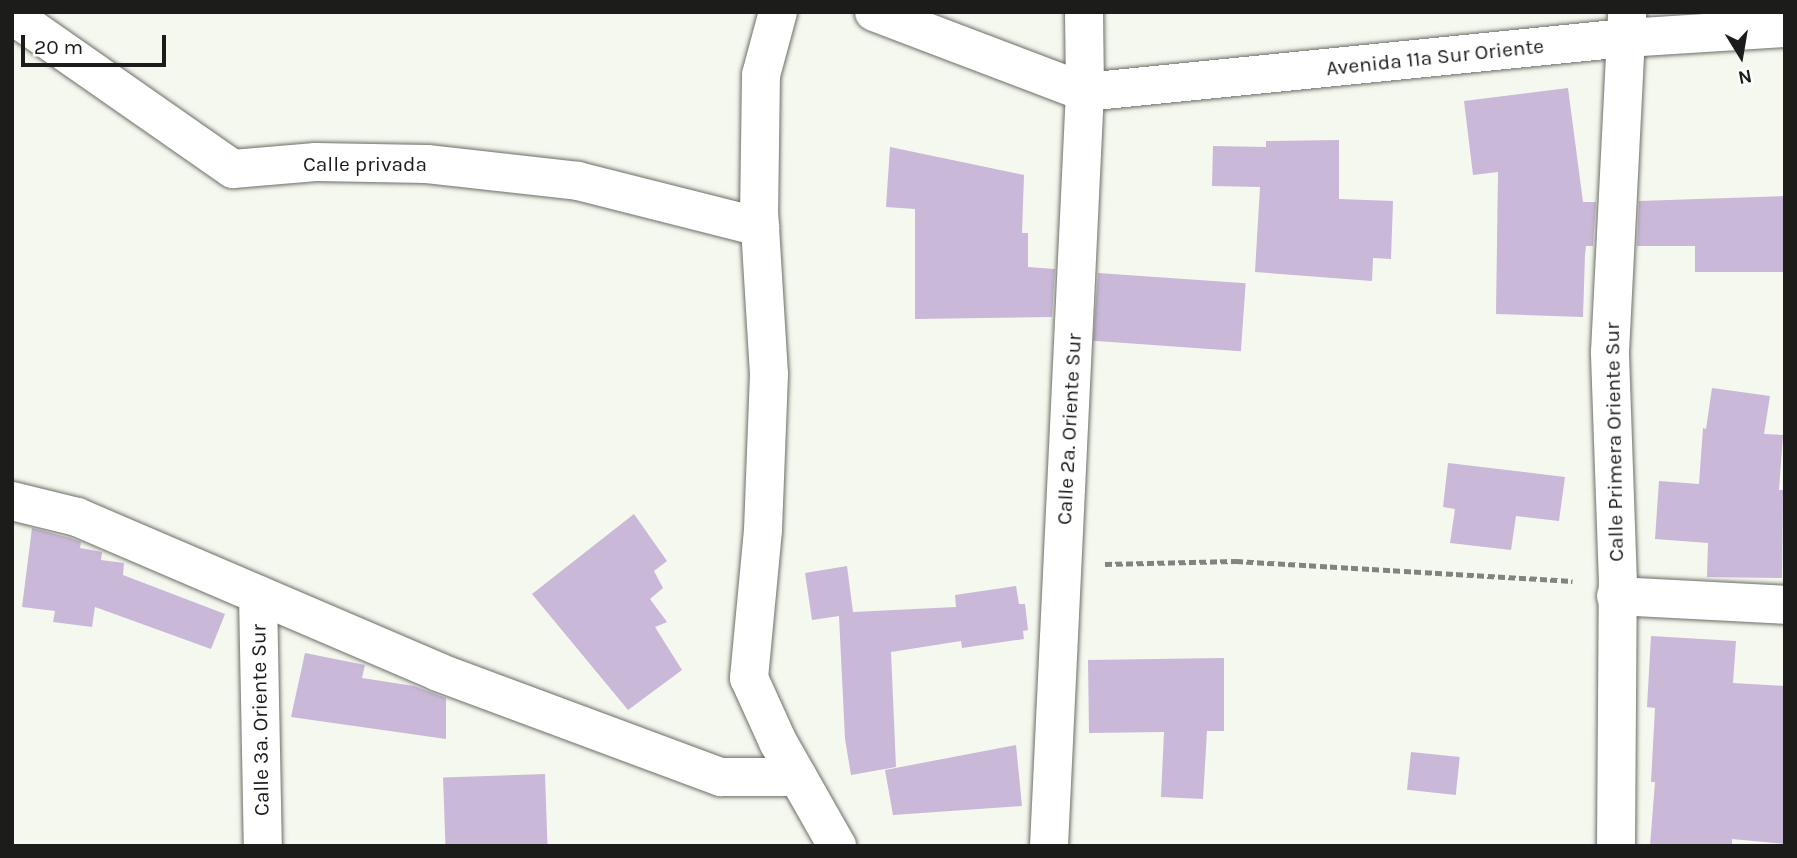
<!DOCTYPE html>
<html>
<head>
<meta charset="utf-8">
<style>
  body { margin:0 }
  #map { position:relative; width:1797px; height:858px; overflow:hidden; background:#f5f8ef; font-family:Karla,sans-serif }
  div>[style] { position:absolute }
  .building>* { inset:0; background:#c9b8d7; transform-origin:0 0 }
  .path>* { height:4.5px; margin-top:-2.25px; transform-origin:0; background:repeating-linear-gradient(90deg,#81837e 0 7px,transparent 0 10.5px) }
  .roads { filter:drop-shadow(0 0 2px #6c6f67) drop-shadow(0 0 2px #6c6f67) }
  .street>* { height:38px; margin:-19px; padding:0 19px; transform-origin:19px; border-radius:19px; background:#fff }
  span { translate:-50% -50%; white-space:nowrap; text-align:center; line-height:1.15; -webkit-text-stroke:5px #fff; paint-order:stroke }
  .street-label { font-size:21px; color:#1c1d1a }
  .frame { position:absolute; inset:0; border:14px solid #1c1d1a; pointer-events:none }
  .north { position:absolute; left:1706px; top:21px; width:70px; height:70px; -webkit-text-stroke:5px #fff; paint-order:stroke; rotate:169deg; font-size:19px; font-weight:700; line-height:28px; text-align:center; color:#1c1d1a }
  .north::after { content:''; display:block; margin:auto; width:24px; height:32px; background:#1c1d1a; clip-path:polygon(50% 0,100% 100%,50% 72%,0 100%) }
  .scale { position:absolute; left:21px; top:35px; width:145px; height:32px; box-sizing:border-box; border:4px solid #1c1d1a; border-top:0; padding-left:9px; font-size:21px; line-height:24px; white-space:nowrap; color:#1c1d1a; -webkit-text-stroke:5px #fff; paint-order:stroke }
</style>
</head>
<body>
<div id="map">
  <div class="building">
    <i style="clip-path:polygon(1568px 88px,1583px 202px,1596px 202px,1593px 246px,1586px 246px,1585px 255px,1583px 317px,1496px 314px,1498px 172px,1473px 175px,1464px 101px)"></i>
    <i style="clip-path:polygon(1339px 140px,1339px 199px,1393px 201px,1391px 259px,1373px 258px,1372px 281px,1255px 272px,1260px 187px,1212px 186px,1213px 146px,1266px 147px,1266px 141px)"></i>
    <i style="clip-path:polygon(890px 147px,1024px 175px,1022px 233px,1028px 233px,1028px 267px,1055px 269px,1052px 317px,915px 319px,915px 209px,886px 207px)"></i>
    <i style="clip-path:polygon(1785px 196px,1785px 272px,1695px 272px,1695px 246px,1637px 246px,1639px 201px)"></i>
    <i style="left:1098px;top:273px;width:148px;height:68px;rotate:4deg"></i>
    <i style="clip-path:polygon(1712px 388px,1770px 396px,1764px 434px,1783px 435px,1779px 490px,1783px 490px,1782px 578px,1707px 577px,1708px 543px,1655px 539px,1659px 481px,1699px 484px,1703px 428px,1706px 429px)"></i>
    <i style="clip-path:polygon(1448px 463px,1565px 477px,1559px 521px,1516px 516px,1511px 550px,1450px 543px,1455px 509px,1443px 507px)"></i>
    <i style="clip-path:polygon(634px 514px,667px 561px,654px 571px,663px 588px,650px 599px,667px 622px,655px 627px,682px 670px,628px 710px,532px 594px)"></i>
    <i style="clip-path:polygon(32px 528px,70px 538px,81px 542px,80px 548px,102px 552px,101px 560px,124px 563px,123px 575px,225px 614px,211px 649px,95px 607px,92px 627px,53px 622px,55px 611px,22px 607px)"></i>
    <i style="clip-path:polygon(847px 566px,853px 612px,956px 607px,955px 595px,1016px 586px,1019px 604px,1025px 604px,1028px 630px,1023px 631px,1024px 639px,962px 648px,961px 641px,891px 652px,896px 767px,851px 775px,845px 739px,839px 616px,812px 620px,805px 573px)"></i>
    <i style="clip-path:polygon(1651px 636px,1736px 641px,1733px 683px,1785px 686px,1785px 844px,1732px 839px,1732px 846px,1650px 846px,1655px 782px,1651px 782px,1655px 708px,1647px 707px)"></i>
    <i style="clip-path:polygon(305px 653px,365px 665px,362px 678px,414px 686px,446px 698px,446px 739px,291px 717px)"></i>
    <i style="clip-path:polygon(1224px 658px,1224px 731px,1207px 731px,1203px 799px,1161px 797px,1164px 732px,1089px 733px,1088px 660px)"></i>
    <i style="clip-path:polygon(1016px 745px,1022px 806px,893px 815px,885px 770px)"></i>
    <i style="left:1411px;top:752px;width:49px;height:38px;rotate:6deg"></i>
    <i style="left:545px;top:774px;width:72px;height:102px;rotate:88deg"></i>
  </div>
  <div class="path">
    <i style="left:1105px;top:564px;width:131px;rotate:-1.3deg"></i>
    <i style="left:1236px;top:561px;width:337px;rotate:3.4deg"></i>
  </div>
  <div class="roads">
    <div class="street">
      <i style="left:778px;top:12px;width:65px;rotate:105.1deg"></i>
      <i style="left:761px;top:75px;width:136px;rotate:90.8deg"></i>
      <i style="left:759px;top:211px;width:163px;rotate:86.5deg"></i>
      <i style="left:769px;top:374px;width:156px;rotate:92.2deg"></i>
      <i style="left:763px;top:530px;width:149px;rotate:95.4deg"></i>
      <i style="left:749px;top:678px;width:70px;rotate:65.6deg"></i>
      <i style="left:778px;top:742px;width:120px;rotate:60.4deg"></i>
      <i style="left:874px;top:12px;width:226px;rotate:20.8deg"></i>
      <i style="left:1085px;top:92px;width:543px;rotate:-5.71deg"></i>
      <i style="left:1625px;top:38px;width:160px;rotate:-3.6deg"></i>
      <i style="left:12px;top:15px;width:269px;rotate:34.9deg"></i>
      <i style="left:233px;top:169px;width:83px;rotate:-4.8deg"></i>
      <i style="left:316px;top:162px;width:111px;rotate:1deg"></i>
      <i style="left:427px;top:164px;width:152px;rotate:6.4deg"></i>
      <i style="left:578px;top:181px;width:188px;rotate:14.2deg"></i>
      <i style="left:12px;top:501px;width:67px;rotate:13.8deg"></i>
      <i style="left:77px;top:517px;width:393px;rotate:23.2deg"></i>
      <i style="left:438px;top:672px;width:302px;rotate:20.4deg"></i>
      <i style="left:721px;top:777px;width:77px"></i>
      <i style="left:258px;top:595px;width:251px;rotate:88.9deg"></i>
      <i style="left:1616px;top:596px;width:169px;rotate:3deg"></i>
      <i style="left:1049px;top:846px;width:755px;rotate:-87.27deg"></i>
      <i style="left:1085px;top:92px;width:80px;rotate:-90.7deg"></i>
      <i style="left:1616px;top:846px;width:262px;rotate:-89.6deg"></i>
      <i style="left:1618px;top:584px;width:232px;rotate:-92deg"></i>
      <i style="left:1610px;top:352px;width:340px;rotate:-87.1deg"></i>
    </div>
  </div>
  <div class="street-label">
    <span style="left:1435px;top:57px;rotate:-6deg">Avenida 11a Sur Oriente</span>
    <span style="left:365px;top:164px">Calle privada</span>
    <span style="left:1069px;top:429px;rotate:-87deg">Calle 2a. Oriente Sur</span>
    <span style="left:1614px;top:442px;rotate:-91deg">Calle Primera Oriente Sur</span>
    <span style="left:260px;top:720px;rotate:-91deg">Calle 3a. Oriente Sur</span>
  </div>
  <div class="frame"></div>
  <div class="north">N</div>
  <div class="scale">20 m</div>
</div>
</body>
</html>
